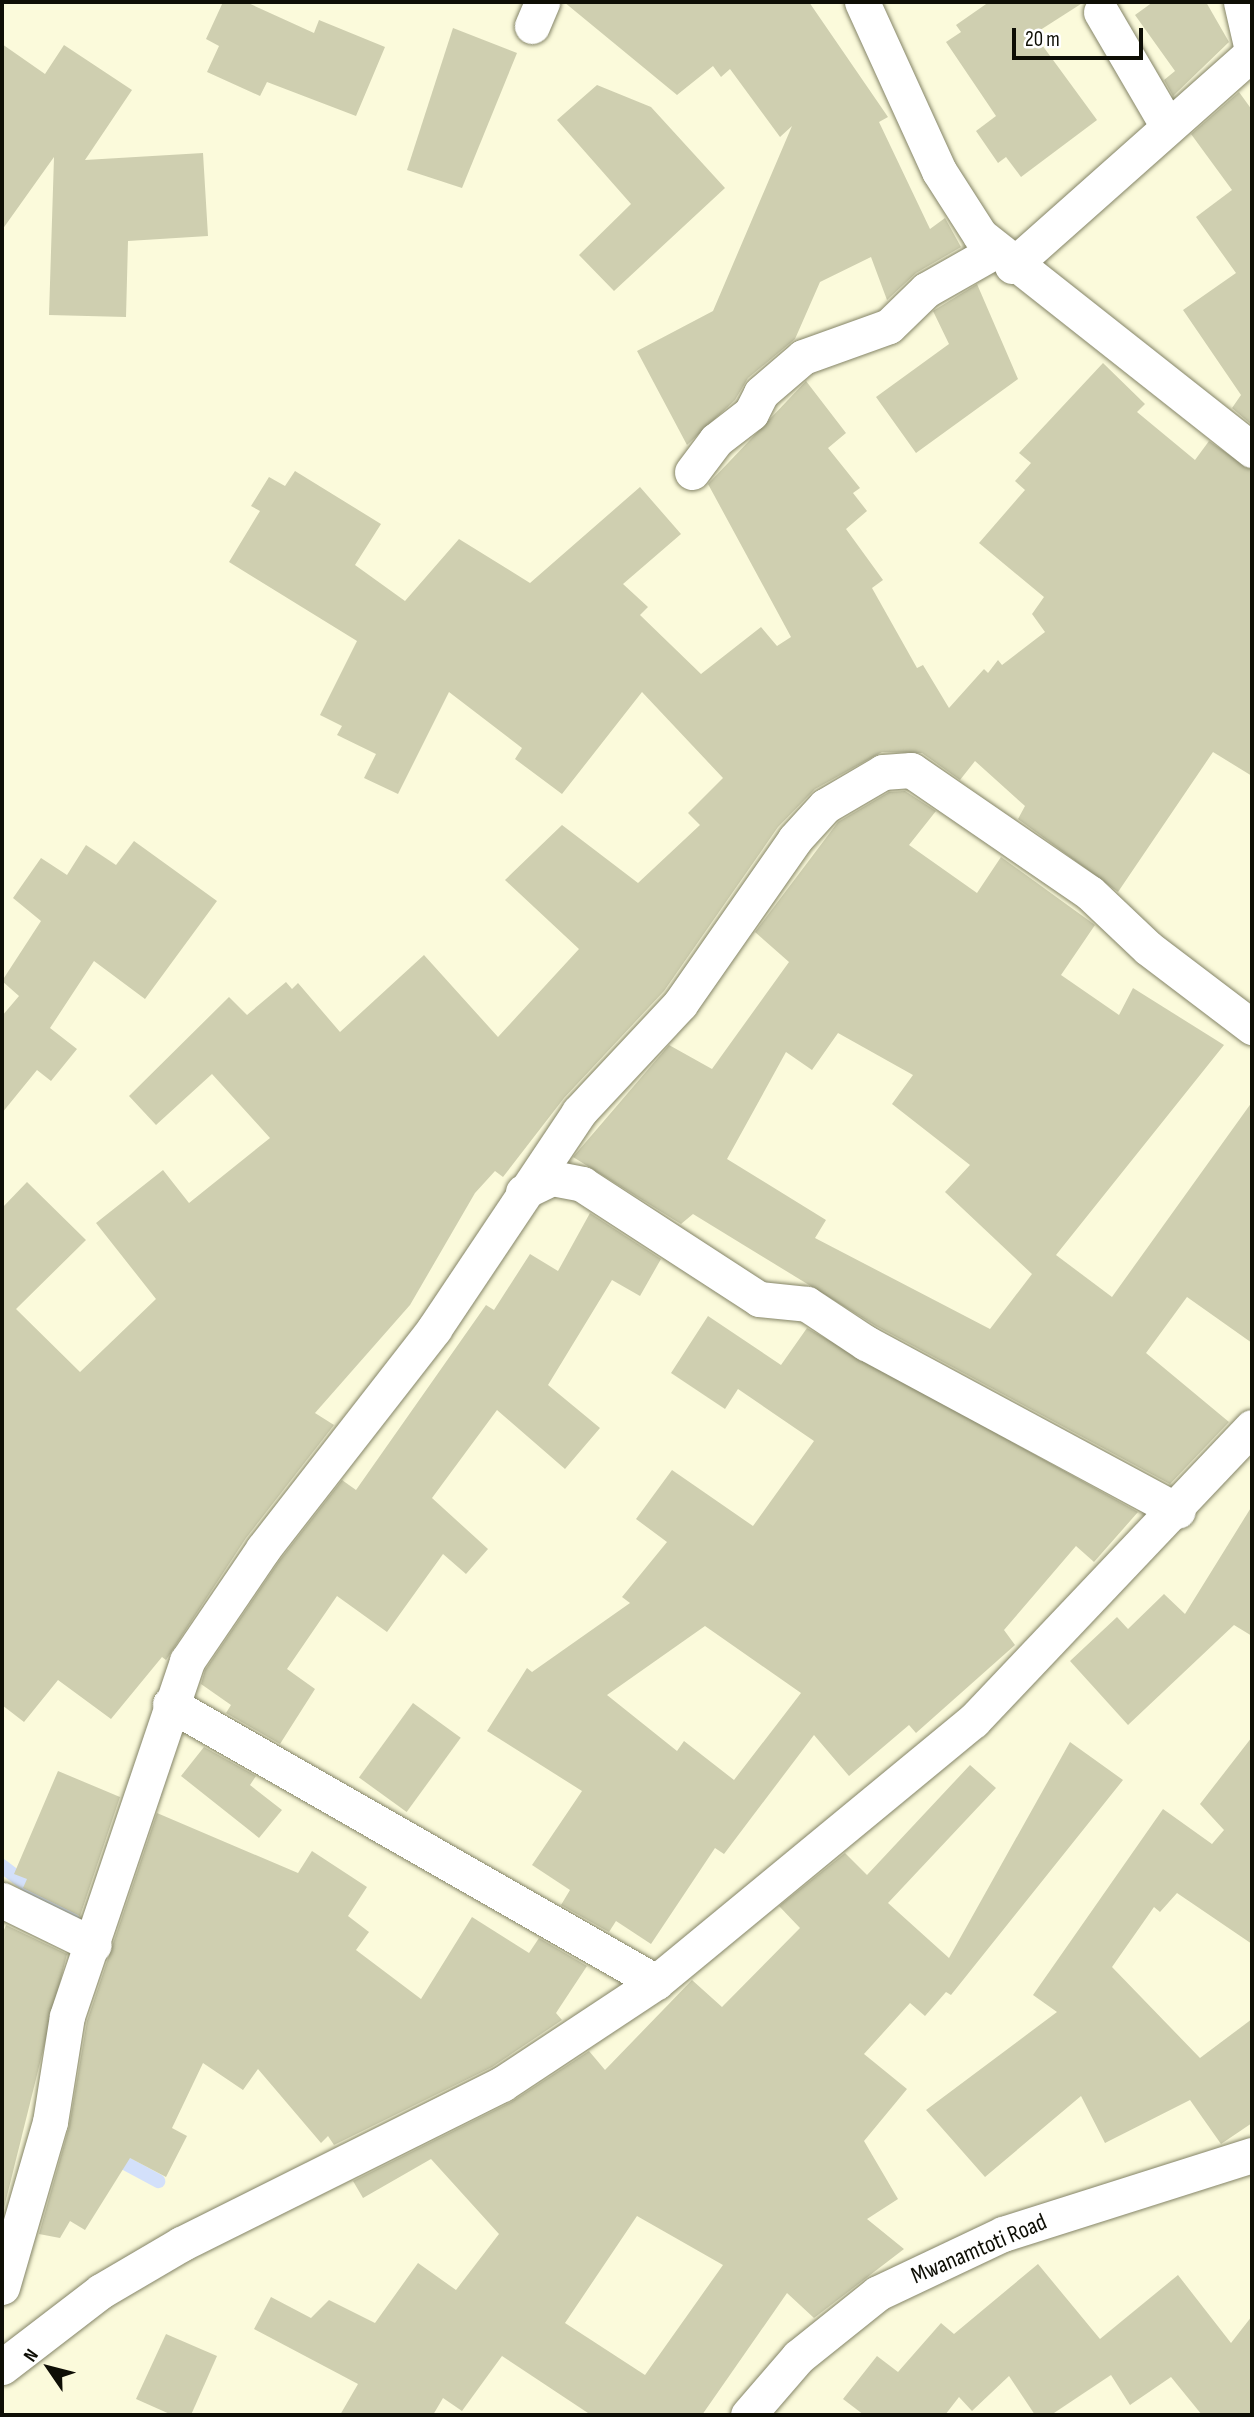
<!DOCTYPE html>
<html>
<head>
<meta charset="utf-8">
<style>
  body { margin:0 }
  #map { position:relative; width:1254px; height:2417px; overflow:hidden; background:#fbfadb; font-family:"Sofia Sans Condensed",sans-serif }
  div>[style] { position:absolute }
  .stream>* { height:14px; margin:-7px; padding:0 7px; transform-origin:7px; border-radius:7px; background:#d3e0fa }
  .building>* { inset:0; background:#cfcfb0; transform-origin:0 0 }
  .roads { filter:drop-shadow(0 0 2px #848467) drop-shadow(0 0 2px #848467) }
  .minor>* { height:35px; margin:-17.5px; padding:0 17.5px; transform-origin:17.5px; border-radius:17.5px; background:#fff }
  span { translate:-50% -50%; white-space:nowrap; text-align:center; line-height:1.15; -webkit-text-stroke:6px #fff; paint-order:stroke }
  .street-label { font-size:24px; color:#0e0e05 }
  .frame { position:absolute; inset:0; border:4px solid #0e0e05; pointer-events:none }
  .north { position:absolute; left:14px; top:2333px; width:70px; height:70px; -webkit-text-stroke:5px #fff; paint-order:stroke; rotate:305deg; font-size:19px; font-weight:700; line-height:28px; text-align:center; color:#0e0e05 }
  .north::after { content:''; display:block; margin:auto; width:24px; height:32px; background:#0e0e05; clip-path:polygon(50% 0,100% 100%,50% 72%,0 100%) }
  .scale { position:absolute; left:1012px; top:28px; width:131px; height:32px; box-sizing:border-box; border:4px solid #0e0e05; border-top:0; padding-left:9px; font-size:21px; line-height:24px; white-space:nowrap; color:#0e0e05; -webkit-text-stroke:5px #fff; paint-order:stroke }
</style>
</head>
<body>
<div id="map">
  <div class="stream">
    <i style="left:2px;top:1866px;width:91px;rotate:37.4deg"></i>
    <i style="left:110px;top:2155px;width:55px;rotate:28.4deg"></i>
  </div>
  <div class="building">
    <i style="clip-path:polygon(223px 2px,246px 2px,314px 33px,319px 20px,385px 47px,356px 116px,267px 82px,260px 96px,207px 72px,219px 46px,206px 39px)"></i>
    <i style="clip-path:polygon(564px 2px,809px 2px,888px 117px,879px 122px,930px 229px,945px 218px,961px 247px,916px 273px,887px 300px,871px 257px,820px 282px,795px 339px,748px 378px,735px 400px,687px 445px,637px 351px,713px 311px,792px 126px,780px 137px,730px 69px,721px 77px,713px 66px,677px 95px)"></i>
    <i style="clip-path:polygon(989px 2px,1084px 2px,1034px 34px,1097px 120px,1021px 177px,1006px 157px,998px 163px,976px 131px,996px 116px,946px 42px,961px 32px,956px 25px)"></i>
    <i style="clip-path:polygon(1153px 2px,1206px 2px,1229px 42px,1173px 96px,1164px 80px,1175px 71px,1135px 15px)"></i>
    <i style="clip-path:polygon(453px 28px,517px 53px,462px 188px,407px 170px)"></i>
    <i style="clip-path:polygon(2px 44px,45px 74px,64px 45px,132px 90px,85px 160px,203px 153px,208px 236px,128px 241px,126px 317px,49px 315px,54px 157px,2px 230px)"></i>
    <i style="clip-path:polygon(597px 85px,651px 107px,725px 188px,614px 291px,579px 255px,631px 204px,557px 120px)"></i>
    <i style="clip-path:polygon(1239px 92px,1252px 110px,1252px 425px,1232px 408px,1241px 395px,1183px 310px,1236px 273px,1196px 217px,1232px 190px,1191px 134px)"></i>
    <i style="clip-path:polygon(977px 284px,1018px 379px,916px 453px,876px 397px,949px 344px,933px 311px)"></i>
    <i style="clip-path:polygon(1103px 363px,1145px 404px,1137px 412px,1195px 460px,1209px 441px,1252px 470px,1252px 776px,1213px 752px,1118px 892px,1018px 819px,1025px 806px,975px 761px,960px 780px,922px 753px,882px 752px,815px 789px,778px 827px,664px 991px,564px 1098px,503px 1177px,495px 1171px,475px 1193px,410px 1305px,315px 1413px,334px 1425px,246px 1538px,166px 1660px,162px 1657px,111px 1719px,58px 1680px,24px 1722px,2px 1705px,2px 1208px,27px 1182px,86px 1240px,16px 1309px,80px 1372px,156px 1299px,96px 1223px,163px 1170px,189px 1203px,270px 1138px,212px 1074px,156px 1125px,129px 1096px,229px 997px,247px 1015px,286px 982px,292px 989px,298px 983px,340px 1032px,424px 955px,498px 1037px,579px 949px,505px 880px,562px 825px,638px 883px,700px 825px,688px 813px,723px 778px,642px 692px,562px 794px,515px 759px,522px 748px,449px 692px,398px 794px,364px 778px,376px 754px,337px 735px,342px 726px,320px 715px,357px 641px,229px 562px,260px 511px,251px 506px,269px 477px,285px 486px,295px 471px,381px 524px,355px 565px,405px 601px,459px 539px,530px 583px,640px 487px,681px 534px,623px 584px,648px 607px,640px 615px,701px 674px,761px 627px,777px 646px,791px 637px,708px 484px,806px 381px,846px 433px,828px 448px,860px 488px,853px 493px,867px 511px,846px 529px,883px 580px,872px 588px,917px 668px,923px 665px,949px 708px,984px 669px,988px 673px,998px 660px,1002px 665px,1045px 632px,1032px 614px,1044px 597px,979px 543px,1025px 490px,1015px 481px,1031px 463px,1019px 453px)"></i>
    <i style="clip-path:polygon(evenodd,905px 791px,936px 811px,909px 845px,977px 893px,1001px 857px,1095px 925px,1061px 975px,1119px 1015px,1133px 988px,1224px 1045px,1056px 1255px,1112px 1297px,1252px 1102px,1252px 1343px,1187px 1297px,1146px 1353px,1229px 1422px,1170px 1484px,876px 1326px,693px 1214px,681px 1224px,573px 1157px,669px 1045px,712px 1069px,789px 962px,755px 932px,838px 822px,889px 792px,905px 791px,838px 1033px,913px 1075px,892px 1104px,970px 1165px,945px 1192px,1032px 1274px,990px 1329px,815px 1238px,826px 1220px,727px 1159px,786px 1052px,812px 1070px,838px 1033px)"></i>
    <i style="clip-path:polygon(134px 841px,217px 901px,145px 999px,94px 961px,50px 1028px,77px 1049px,51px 1081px,37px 1070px,2px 1113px,2px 1016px,19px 996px,2px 981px,41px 921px,13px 898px,41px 858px,67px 875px,86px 845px,116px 865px)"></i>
    <i style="clip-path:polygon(590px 1213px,661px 1259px,640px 1296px,612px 1280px,548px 1385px,600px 1428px,565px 1469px,497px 1410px,432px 1498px,488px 1549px,466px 1574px,443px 1554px,387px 1632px,337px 1596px,287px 1669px,315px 1689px,280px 1744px,226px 1713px,231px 1705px,201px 1684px,205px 1670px,279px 1561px,342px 1480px,356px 1490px,486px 1305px,494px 1310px,530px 1254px,558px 1271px)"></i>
    <i style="clip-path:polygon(evenodd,708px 1316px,781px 1365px,807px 1328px,1138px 1512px,1094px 1562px,1076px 1546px,1004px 1630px,1015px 1645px,916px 1733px,909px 1725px,849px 1776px,814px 1735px,724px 1854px,715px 1848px,651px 1944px,616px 1921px,609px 1932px,561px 1905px,570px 1890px,532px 1865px,582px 1791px,487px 1731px,527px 1668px,532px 1672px,630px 1603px,622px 1597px,667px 1542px,636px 1519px,672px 1470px,753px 1526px,814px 1441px,738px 1389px,725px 1409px,671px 1373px,708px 1316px,705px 1626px,801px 1693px,734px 1780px,684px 1741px,677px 1751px,607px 1695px,705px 1626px)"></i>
    <i style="clip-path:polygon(1252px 1506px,1252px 1636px,1234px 1625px,1128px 1725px,1070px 1661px,1117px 1617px,1128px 1629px,1164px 1594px,1185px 1614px)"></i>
    <i style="left:413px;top:1703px;width:59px;height:92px;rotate:36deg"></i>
    <i style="clip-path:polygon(1252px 1737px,1252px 1944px,1177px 1893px,1160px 1912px,1154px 1907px,1112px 1967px,1200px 2058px,1252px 2019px,1252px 2123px,1221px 2144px,1190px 2100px,1105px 2143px,1081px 2096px,985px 2177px,926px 2110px,1057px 2012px,1033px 1995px,1163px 1809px,1212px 1844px,1224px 1830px,1200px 1804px)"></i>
    <i style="clip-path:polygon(evenodd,1070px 1742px,1123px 1780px,951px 1995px,946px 1992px,925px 2016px,910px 2003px,864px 2054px,907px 2089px,864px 2141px,898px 2199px,867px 2219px,904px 2249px,814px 2318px,787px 2293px,702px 2415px,591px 2415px,502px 2356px,462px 2411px,443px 2398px,433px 2415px,340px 2415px,358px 2384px,254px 2329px,271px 2297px,311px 2318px,329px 2300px,375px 2323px,418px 2263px,456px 2290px,499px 2234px,431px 2159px,363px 2198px,353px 2181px,511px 2102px,589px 2051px,605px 2070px,692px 1980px,722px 2007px,800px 1928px,779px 1906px,845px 1853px,867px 1875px,970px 1765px,996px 1788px,888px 1903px,949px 1958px,1070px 1742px,637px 2216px,723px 2265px,645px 2375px,565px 2323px,637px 2216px)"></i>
    <i style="clip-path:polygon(204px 1747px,256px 1776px,250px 1785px,282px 1810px,259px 1838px,181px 1776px)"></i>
    <i style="clip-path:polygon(58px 1771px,120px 1797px,80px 1916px,23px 1888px,27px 1879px,14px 1874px)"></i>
    <i style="clip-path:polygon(157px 1813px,298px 1873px,312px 1851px,367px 1887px,348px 1916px,369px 1932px,356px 1950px,421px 1999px,472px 1917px,529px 1953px,539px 1938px,587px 1966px,556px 2013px,562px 2020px,492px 2067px,334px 2145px,328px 2136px,321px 2143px,258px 2069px,243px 2090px,203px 2063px,172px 2128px,187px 2136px,166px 2177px,130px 2158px,85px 2230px,70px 2221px,60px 2238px,39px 2234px,69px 2127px,87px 2021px)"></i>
    <i style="clip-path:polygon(6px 1925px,67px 1954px,2px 2216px,2px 1935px)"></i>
    <i style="clip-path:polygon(1038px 2264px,1100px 2339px,1178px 2275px,1231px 2343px,1252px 2316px,1252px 2415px,1202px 2415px,1171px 2377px,1130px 2405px,1111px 2375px,1051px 2415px,1035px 2415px,1009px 2376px,972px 2411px,959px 2397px,945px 2415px,864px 2415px,843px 2399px,877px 2356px,898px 2372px,941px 2323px,954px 2334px)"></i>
    <i style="clip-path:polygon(166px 2334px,217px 2356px,191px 2415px,172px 2415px,136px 2399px)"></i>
  </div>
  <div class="roads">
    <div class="minor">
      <i style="left:862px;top:2px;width:186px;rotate:65.5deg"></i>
      <i style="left:939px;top:171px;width:76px;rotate:57.4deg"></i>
      <i style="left:980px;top:235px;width:347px;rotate:38.3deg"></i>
      <i style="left:1241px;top:2px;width:49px;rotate:77.1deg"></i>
      <i style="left:1101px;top:12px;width:131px;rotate:59.7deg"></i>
      <i style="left:532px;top:26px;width:26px;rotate:-67deg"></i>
      <i style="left:1012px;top:266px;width:321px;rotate:-41.6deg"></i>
      <i style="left:692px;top:472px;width:40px;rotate:-53deg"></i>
      <i style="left:716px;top:440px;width:44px;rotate:-37.6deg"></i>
      <i style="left:751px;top:413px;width:22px;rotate:-63deg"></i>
      <i style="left:761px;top:393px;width:55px;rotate:-40.6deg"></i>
      <i style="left:803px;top:357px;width:91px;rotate:-19.8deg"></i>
      <i style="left:889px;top:326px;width:52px;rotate:-44.2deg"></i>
      <i style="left:926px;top:290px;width:79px;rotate:-29.5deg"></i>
      <i style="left:523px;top:1192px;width:32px;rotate:-26deg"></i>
      <i style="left:552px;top:1178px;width:31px;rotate:11deg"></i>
      <i style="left:582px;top:1184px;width:211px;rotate:33deg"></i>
      <i style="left:759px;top:1299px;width:48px;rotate:5.9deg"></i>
      <i style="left:807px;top:1304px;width:71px;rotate:33.5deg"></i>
      <i style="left:866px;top:1343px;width:354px;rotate:28.3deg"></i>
      <i style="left:170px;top:1704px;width:560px;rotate:29.77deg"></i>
      <i style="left:2px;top:1900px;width:102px;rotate:26.1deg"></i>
      <i style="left:2px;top:2287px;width:172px;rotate:-73.8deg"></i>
      <i style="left:50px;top:2122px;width:107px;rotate:-80.9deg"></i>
      <i style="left:67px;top:2016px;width:375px;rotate:-71.3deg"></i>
      <i style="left:187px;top:1661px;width:135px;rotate:-55.8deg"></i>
      <i style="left:263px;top:1549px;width:279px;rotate:-52.1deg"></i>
      <i style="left:434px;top:1329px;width:261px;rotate:-56.2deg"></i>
      <i style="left:579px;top:1112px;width:148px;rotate:-46.9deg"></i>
      <i style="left:680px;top:1004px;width:201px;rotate:-55.1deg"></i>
      <i style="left:795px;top:839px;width:45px;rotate:-47.7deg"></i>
      <i style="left:825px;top:806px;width:67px;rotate:-30.4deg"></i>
      <i style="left:883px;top:772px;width:28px;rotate:-4deg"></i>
      <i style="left:911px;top:770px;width:217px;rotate:34.5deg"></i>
      <i style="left:1090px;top:893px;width:80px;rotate:43.5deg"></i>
      <i style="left:1148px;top:948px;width:131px;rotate:37.2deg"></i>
      <i style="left:2px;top:2367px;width:125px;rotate:-37.5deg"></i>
      <i style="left:101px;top:2291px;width:93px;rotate:-30.4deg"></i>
      <i style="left:181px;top:2244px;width:359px;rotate:-26.5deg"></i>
      <i style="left:502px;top:2084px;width:185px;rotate:-33.5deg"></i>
      <i style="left:656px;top:1982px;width:411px;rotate:-39.5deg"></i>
      <i style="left:973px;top:1721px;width:405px;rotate:-46.5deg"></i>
      <i style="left:748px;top:2415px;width:77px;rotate:-49.2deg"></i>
      <i style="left:798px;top:2357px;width:102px;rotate:-38.7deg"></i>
      <i style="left:878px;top:2293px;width:138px;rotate:-25.3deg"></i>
      <i style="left:1003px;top:2234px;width:261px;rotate:-17.6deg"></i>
    </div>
  </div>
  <div class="street-label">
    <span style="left:979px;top:2249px;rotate:-23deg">Mwanamtoti Road</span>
  </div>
  <div class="frame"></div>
  <div class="north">N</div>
  <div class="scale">20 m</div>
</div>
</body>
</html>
